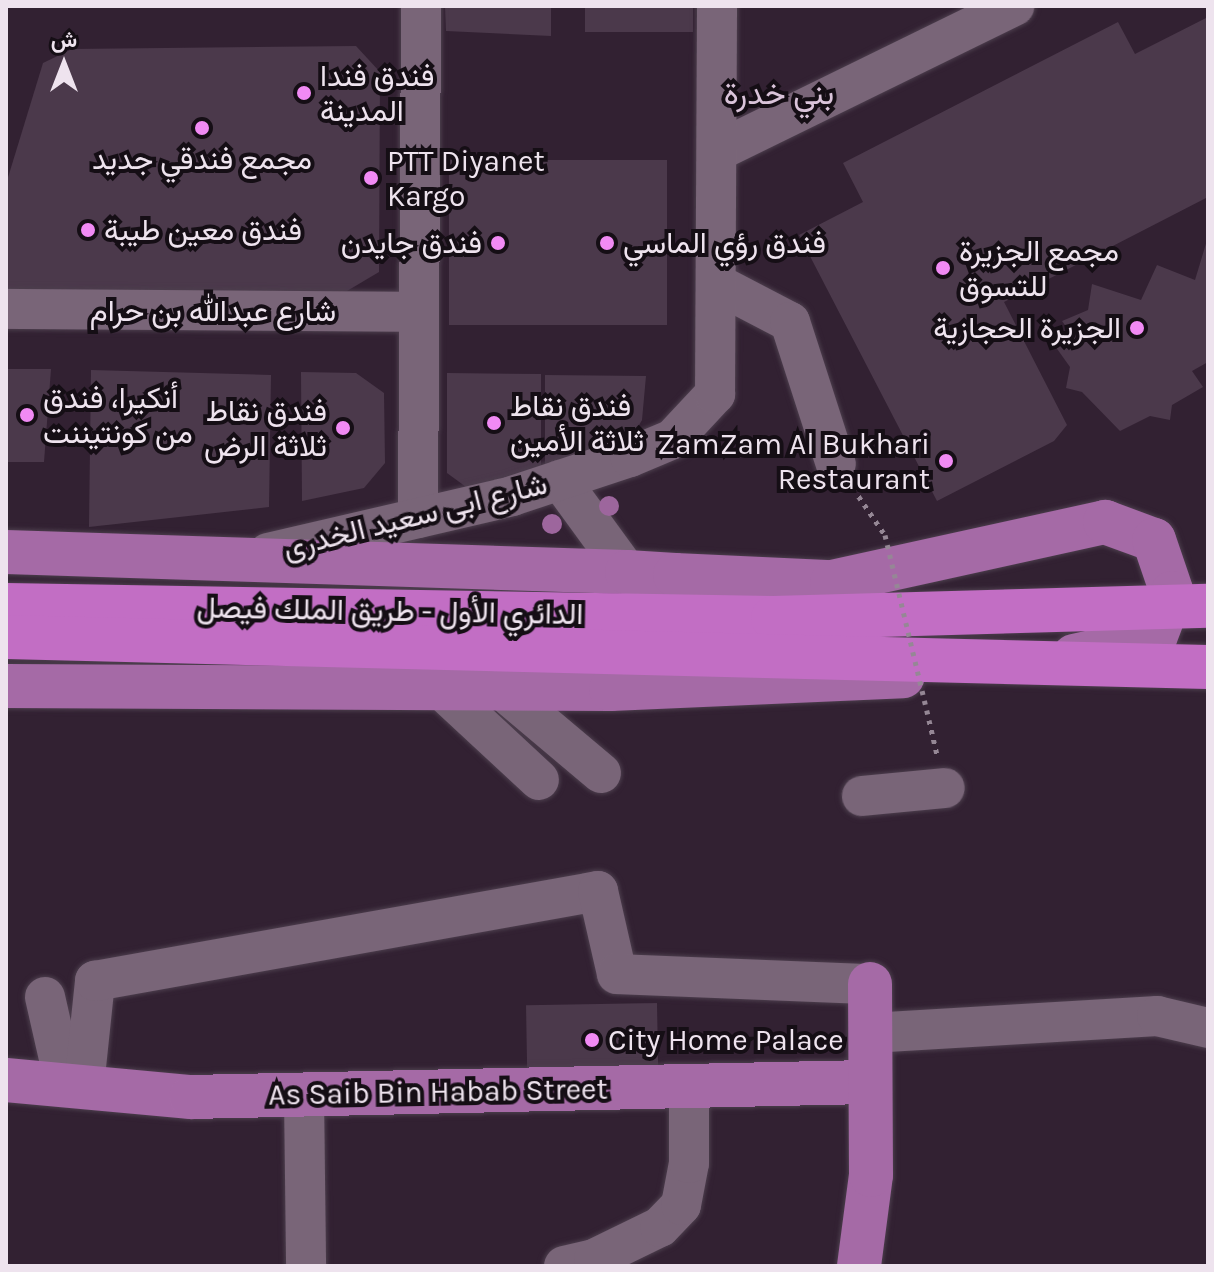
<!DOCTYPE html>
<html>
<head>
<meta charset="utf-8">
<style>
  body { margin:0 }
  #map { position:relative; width:1214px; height:1272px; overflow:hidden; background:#322132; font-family:Karla,Vazirmatn,sans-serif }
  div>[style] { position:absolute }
  .building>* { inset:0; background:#4b394b; transform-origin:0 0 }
  .path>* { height:5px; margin-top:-2.5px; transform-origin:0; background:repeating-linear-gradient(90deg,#958795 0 4px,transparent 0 10px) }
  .roads { filter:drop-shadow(0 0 2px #4c3e4d) drop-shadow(0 0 2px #4c3e4d) }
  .minor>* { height:40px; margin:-20px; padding:0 20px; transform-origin:20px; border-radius:20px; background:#796578 }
  .major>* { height:44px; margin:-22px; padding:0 22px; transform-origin:22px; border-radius:22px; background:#a56aa6 }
  .highway>* { height:44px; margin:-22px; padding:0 22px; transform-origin:22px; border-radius:22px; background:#c26ec4 }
  .path-bridge>* { height:5px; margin-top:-2.5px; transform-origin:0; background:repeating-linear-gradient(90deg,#958795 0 4px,transparent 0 10px) }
  .trees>* { width:20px; height:20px; margin:-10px; border-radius:50%; background:#9d669d }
  .dots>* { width:22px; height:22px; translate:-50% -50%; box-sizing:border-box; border:4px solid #150e15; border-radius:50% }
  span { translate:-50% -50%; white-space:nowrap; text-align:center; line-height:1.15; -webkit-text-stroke:8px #150e15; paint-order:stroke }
  .poi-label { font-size:30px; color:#eee3ee }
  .left { translate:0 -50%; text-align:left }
  .right { translate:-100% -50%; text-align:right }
  .street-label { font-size:30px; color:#eee3ee }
  .neighbourhood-label { font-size:32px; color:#dac4da }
  .frame { position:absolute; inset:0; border:8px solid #eee3ee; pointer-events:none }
  .north { position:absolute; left:24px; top:24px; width:80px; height:80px; -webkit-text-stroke:6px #150e15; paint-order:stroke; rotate:0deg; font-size:22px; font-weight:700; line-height:32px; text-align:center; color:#eee3ee }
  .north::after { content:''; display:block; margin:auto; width:28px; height:36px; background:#eee3ee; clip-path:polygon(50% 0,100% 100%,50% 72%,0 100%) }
</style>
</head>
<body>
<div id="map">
  <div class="building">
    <i style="clip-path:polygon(445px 6px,551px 6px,551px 36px,446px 31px)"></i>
    <i style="left:585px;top:6px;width:108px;height:26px"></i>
    <i style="clip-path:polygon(1208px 17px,1208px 197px,1004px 302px,1067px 425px,1054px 441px,937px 501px,799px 235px,863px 202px,843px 163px,1118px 22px,1135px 54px)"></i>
    <i style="clip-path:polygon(356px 46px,380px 72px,379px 272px,347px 291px,6px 291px,6px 184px,43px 63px,72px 49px)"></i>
    <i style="left:449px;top:160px;width:218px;height:165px"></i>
    <i style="clip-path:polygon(1208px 237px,1208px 362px,1192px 371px,1203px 387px,1172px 405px,1170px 420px,1150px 416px,1120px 431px,1082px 392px,1066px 388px,1070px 367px,1055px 346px,1072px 335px,1062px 321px,1088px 310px,1092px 284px,1141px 300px,1157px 265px,1195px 280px)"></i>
    <i style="clip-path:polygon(6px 369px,51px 369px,44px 462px,6px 462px)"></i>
    <i style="clip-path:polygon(91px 370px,271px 375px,269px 507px,89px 527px)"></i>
    <i style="clip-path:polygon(301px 372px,356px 373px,384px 393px,385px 463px,364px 488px,302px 501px)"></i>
    <i style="clip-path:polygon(447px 373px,541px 374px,541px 476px,477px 495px,447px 473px)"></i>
    <i style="clip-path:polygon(545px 375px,646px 376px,642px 420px,634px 434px,545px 476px)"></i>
    <i style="left:657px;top:1003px;width:72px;height:131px;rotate:89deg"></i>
  </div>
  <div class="path">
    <i style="left:853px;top:488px;width:57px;rotate:55.8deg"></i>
    <i style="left:929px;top:720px;width:39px;rotate:77deg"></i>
  </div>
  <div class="roads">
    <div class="minor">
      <i style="left:718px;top:151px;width:330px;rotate:-26.1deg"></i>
      <i style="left:719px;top:285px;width:80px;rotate:27.5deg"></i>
      <i style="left:790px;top:322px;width:149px;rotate:72.1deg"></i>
      <i style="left:6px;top:309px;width:413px;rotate:0.4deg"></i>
      <i style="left:560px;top:480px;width:114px;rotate:53.9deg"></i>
      <i style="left:418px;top:518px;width:512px;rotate:-89.66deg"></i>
      <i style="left:268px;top:553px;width:251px;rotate:-13.1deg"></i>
      <i style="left:512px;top:496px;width:124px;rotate:-18.3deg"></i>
      <i style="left:630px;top:457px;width:47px;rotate:-22.7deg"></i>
      <i style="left:673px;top:439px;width:62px;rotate:-47deg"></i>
      <i style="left:715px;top:394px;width:388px;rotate:-89.7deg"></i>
      <i style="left:440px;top:688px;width:135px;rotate:42.9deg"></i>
      <i style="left:500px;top:688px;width:132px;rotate:40.1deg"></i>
      <i style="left:862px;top:796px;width:83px;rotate:-5.5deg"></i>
      <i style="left:45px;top:997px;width:90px;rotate:77.2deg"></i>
      <i style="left:870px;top:1033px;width:288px;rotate:-3.4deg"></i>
      <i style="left:1157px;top:1016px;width:52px;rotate:13.2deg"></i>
      <i style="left:84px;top:1086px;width:106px;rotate:-84deg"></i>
      <i style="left:95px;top:981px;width:511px;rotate:-10.14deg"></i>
      <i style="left:598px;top:891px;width:85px;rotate:77.1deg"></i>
      <i style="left:617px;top:974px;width:253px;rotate:2.3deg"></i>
      <i style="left:304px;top:1095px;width:171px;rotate:89.3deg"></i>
      <i style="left:564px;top:1266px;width:31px;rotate:-13deg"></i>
      <i style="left:594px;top:1259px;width:73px;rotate:-25.9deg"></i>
      <i style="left:660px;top:1227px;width:30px;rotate:-46deg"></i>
      <i style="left:681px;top:1205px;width:43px;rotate:-79.2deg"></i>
      <i style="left:689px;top:1163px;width:77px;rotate:-90deg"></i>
    </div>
    <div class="major">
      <i style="left:6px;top:552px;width:621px;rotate:1.84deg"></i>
      <i style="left:627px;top:572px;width:48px;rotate:3.6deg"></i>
      <i style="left:675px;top:575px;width:30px;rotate:24deg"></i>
      <i style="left:675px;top:575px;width:157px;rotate:2.6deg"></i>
      <i style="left:832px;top:582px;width:280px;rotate:-12.4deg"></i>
      <i style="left:1105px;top:522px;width:52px;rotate:20.2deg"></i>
      <i style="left:1154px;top:540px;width:56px;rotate:71.2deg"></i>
      <i style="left:1172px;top:593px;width:48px;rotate:110.7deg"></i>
      <i style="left:1155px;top:638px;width:83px;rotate:167.5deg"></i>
      <i style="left:6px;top:686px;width:605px;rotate:0.28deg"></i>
      <i style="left:611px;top:689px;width:292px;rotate:-2.5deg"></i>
      <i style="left:6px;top:1080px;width:186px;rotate:5.3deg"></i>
      <i style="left:191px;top:1097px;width:679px;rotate:-1.27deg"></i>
      <i style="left:859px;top:1266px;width:92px;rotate:-82.5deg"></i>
      <i style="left:871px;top:1175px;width:191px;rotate:-90.3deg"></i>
    </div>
    <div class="highway">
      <i style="left:6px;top:605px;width:767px;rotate:0.97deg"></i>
      <i style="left:773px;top:618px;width:435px;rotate:-1.6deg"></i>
      <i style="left:6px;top:637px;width:1202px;rotate:1.43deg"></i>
    </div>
  </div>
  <div class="path-bridge">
    <i style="left:885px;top:535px;width:190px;rotate:76.6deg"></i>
  </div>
  <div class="trees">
    <i style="left:609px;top:506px"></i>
    <i style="left:552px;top:524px"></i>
  </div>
  <div class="dots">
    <i style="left:304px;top:93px;background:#f18af4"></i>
    <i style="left:202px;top:128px;background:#f18af4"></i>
    <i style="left:371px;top:178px;background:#f18af4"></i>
    <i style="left:88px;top:230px;background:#f18af4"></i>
    <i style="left:498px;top:243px;background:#f18af4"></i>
    <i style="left:607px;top:243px;background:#f18af4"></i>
    <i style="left:943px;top:268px;background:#f18af4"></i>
    <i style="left:1137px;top:328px;background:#f18af4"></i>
    <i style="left:27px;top:415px;background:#f18af4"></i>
    <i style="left:494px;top:423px;background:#f18af4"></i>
    <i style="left:343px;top:428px;background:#f18af4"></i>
    <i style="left:946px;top:461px;background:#f18af4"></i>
    <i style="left:592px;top:1040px;background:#f18af4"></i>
  </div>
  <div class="poi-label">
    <span class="left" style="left:320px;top:93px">فندق فندا<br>المدينة</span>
    <span style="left:202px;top:159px">مجمع فندقي جديد</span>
    <span class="left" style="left:387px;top:178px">PTT Diyanet<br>Kargo</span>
    <span class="left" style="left:104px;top:230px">فندق معين طيبة</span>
    <span class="right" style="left:482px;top:243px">فندق جايدن</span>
    <span class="left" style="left:623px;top:243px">فندق رؤي الماسي</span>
    <span class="left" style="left:959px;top:268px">مجمع الجزيرة<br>للتسوق</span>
    <span class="right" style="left:1121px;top:328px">الجزيرة الحجازية</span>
    <span class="left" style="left:43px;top:415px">أنكيرا، فندق<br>من كونتيننت</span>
    <span class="left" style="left:510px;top:423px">فندق نقاط<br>ثلاثة الأمين</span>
    <span class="right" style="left:327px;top:428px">فندق نقاط<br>ثلاثة الرض</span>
    <span class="right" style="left:930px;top:461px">ZamZam Al Bukhari<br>Restaurant</span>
    <span class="left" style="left:608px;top:1040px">City Home Palace</span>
  </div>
  <div class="street-label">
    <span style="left:213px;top:311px">شارع عبدالله بن حرام</span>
    <span style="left:415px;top:516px;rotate:-14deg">شارع ابى سعيد الخدرى</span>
    <span style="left:390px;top:611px;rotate:1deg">الدائري الأول - طريق الملك فيصل</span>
    <span style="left:438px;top:1092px;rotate:-1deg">As Saib Bin Habab Street</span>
  </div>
  <div class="neighbourhood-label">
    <span style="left:779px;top:94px">بني خدرة</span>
  </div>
  <div class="frame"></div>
  <div class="north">ش</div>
</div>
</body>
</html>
